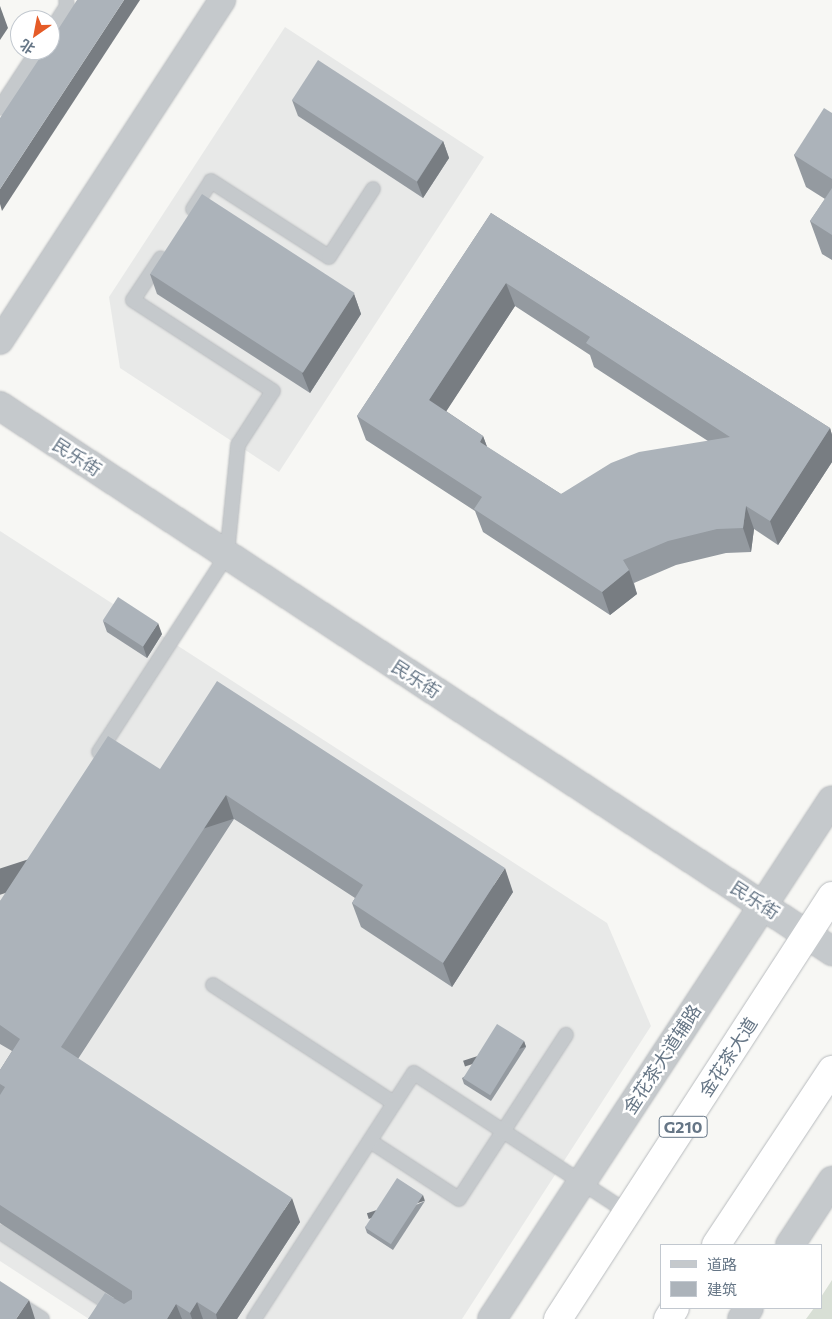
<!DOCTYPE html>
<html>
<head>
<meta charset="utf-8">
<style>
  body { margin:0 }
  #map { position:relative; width:832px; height:1319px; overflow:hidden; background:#f7f7f4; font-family:Commissioner,"Noto Sans SC",sans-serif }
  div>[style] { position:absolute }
  .built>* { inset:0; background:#e8e9e8 }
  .green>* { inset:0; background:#d8dfd5 }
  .roads { filter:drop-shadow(0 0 1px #b8bbbe) drop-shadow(0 0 1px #b8bbbe) }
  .service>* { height:14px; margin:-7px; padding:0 7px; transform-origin:7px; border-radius:7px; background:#c5c9cc }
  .minor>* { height:26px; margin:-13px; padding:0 13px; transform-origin:13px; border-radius:13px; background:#c5c9cc }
  .tertiary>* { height:28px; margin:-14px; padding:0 14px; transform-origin:14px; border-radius:14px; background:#c5c9cc }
  .trunk>* { height:28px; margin:-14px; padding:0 14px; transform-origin:14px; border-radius:14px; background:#fff }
  .wall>* { inset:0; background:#949aa0 }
  .shaded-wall>* { inset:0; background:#787d82; transform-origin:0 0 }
  .building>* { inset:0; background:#acb3ba; transform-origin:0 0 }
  span { translate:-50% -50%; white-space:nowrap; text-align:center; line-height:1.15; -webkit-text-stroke:5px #fff; paint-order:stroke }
  .shield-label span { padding:1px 4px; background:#fff; border:1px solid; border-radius:4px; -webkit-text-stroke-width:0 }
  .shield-label { font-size:16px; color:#667686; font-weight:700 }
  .street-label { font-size:18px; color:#667686 }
  .legend { position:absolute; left:660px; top:1244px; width:162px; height:65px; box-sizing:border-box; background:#fff; border:1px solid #c2c8cf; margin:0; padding:6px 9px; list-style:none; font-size:15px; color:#667686 }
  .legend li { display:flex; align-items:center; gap:10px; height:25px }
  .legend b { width:25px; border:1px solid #c2c8cf }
  .north { position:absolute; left:10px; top:10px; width:50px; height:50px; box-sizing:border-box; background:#fff; border:1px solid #c2c8cf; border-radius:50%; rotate:213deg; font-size:14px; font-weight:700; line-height:20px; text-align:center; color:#667686 }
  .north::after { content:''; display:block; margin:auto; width:18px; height:22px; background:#e55b27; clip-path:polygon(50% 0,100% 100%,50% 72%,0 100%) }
</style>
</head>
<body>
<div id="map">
  <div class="built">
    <i style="clip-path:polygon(285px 27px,484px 157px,279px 472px,120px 368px,109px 297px)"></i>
    <i style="clip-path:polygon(0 531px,607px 923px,651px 1026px,462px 1319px,89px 1319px,0 1261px)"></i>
  </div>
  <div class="green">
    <i style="clip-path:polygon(832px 1280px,832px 1319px,806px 1319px,814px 1308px,821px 1308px,821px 1297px)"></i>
  </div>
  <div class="roads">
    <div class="service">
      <i style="left:50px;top:32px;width:31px;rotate:-57deg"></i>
      <i style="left:67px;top:6px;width:6px;rotate:-99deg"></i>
      <i style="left:0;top:108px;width:69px;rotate:-56.8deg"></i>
      <i style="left:193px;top:209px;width:33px;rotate:-57deg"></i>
      <i style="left:211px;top:181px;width:140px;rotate:32.8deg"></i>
      <i style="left:329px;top:257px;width:81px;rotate:-57.1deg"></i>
      <i style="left:99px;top:752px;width:235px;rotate:-57deg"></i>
      <i style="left:227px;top:555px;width:111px;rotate:-84.3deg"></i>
      <i style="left:238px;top:445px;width:64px;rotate:-57.1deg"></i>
      <i style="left:273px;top:391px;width:167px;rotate:-147deg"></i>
      <i style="left:133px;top:300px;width:50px;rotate:-56.3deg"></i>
      <i style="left:213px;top:985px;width:216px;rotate:33.1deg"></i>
      <i style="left:370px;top:1141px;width:106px;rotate:33.1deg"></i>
      <i style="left:459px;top:1199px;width:196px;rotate:-56.9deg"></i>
      <i style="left:0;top:1232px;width:159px;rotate:33.2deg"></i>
      <i style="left:0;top:1292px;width:50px;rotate:32.7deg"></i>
      <i style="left:254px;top:1319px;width:293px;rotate:-57deg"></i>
      <i style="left:414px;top:1073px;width:254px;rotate:33.1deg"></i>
    </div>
    <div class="minor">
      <i style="left:0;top:341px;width:407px;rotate:-56.9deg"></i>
    </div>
    <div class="tertiary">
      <i style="left:0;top:406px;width:995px;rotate:33.23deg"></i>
      <i style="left:790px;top:1245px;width:77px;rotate:-56.7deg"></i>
      <i style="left:492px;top:1319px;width:620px;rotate:-56.77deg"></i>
      <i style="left:742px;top:1319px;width:13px;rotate:-58deg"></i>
    </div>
    <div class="trunk">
      <i style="left:716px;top:1245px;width:210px;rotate:-56.5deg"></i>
      <i style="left:558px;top:1319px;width:504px;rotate:-57.07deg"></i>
      <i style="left:668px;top:1319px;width:13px;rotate:-58deg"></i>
    </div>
  </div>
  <div class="wall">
    <i style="clip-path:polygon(292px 100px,443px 141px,449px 158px,423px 198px,298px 116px)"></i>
    <i style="clip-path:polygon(832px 113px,832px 260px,822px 254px,810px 221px,825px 199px,806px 187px,794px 155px)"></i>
    <i style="clip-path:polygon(evenodd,491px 213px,830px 428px,832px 435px,832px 462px,778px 545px,754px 529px,751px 552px,726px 553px,676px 565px,634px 583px,637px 594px,610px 615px,483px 532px,475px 511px,366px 440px,357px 416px,491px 213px,515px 306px,590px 355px,594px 367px,708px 441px,561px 494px,487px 447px,483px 436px,446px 411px,515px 306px)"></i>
    <i style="clip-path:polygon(150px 274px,354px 294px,361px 314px,310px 393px,157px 294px)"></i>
    <i style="clip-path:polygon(103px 621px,162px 634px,147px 658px,107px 632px)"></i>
    <i style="clip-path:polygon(160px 769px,513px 892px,452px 987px,361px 927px,352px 903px,355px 898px,234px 819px,78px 1059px,300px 1222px,237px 1319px,88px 1319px,114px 1298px,0 1223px,0 1070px,12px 1051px,0 1044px,0 901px)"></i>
    <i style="clip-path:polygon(524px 1041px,526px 1047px,491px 1101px,464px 1084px,462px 1078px)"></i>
    <i style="clip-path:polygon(425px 1201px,393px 1250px,367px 1233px,365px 1227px)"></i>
  </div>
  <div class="shaded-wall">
    <i style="clip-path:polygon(124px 0,140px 0,2px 211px,0 204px,0 189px)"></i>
    <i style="clip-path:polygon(0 6px,8px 28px,0 40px)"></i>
    <i style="clip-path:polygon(443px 141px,449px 158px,423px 198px,417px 182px)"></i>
    <i style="clip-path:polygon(506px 283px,515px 306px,438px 424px,429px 400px)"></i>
    <i style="clip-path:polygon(354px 294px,361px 314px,310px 393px,302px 373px)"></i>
    <i style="clip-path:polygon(830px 428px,832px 435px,832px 462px,778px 545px,770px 521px)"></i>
    <i style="clip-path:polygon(483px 436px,492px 460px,480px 442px)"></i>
    <i style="clip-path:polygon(746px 506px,754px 529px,751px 552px,743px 528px)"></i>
    <i style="clip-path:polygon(629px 570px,637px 594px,610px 615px,602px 592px)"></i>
    <i style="clip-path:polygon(158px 623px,162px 634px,147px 658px,143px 646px)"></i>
    <i style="left:226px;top:795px;width:25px;height:301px;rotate:72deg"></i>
    <i style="clip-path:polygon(505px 868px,513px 892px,452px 987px,443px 963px)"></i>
    <i style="left:524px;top:1041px;width:6px;height:64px;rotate:72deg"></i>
    <i style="left:423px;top:1195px;width:6px;height:59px;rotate:72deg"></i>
    <i style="clip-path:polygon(292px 1198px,300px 1222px,237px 1319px,217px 1319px,216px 1314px)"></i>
    <i style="clip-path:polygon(29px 1300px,35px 1319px,16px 1319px)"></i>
    <i style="clip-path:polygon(197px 1302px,203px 1319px,192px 1319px,190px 1313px)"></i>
    <i style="clip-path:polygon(176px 1304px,182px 1319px,167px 1319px)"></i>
  </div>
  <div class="building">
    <i style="clip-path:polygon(77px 0,124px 0,0 189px,0 118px,45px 50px,50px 50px,50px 42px)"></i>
    <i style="left:318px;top:60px;width:149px;height:48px;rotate:33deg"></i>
    <i style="clip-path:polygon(824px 108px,832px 113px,832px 179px,794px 155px)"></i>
    <i style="clip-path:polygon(832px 188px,832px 235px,810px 221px)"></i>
    <i style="left:202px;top:194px;width:182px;height:95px;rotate:33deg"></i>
    <i style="clip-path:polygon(evenodd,491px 213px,830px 428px,770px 521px,746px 506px,743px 528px,717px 529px,668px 541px,623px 560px,629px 570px,602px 592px,474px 509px,482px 497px,357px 416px,491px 213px,506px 283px,590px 337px,586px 343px,730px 437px,639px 452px,611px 463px,561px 494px,480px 442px,483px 436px,429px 400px,506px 283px)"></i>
    <i style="left:118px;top:597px;width:48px;height:28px;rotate:33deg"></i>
    <i style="clip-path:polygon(217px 681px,505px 868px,443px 963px,352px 903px,363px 885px,226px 795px,61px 1047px,292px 1198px,216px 1314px,197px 1302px,190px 1313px,176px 1304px,167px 1319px,88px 1319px,105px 1293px,124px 1304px,132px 1299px,132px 1291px,0 1205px,0 1095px,5px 1087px,0 1084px,0 1070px,20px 1039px,0 1025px,0 901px,108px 736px,160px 769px)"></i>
    <i style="left:497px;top:1024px;width:32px;height:64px;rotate:32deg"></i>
    <i style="left:397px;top:1178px;width:31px;height:59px;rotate:33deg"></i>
    <i style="clip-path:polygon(0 1281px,29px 1300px,16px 1319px,0 1319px)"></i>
  </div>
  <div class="shield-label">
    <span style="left:683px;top:1127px">G210</span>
  </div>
  <div class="street-label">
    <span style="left:77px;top:457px;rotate:33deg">民乐街</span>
    <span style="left:416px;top:679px;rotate:33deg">民乐街</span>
    <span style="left:755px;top:900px;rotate:33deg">民乐街</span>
    <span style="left:728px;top:1057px;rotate:-57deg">金花茶大道</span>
    <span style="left:662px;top:1059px;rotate:-57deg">金花茶大道辅路</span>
  </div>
  <ul class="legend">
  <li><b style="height:6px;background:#c5c9cc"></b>道路</li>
  <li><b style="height:14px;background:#acb3ba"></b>建筑</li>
  </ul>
  <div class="north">北</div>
</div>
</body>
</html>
